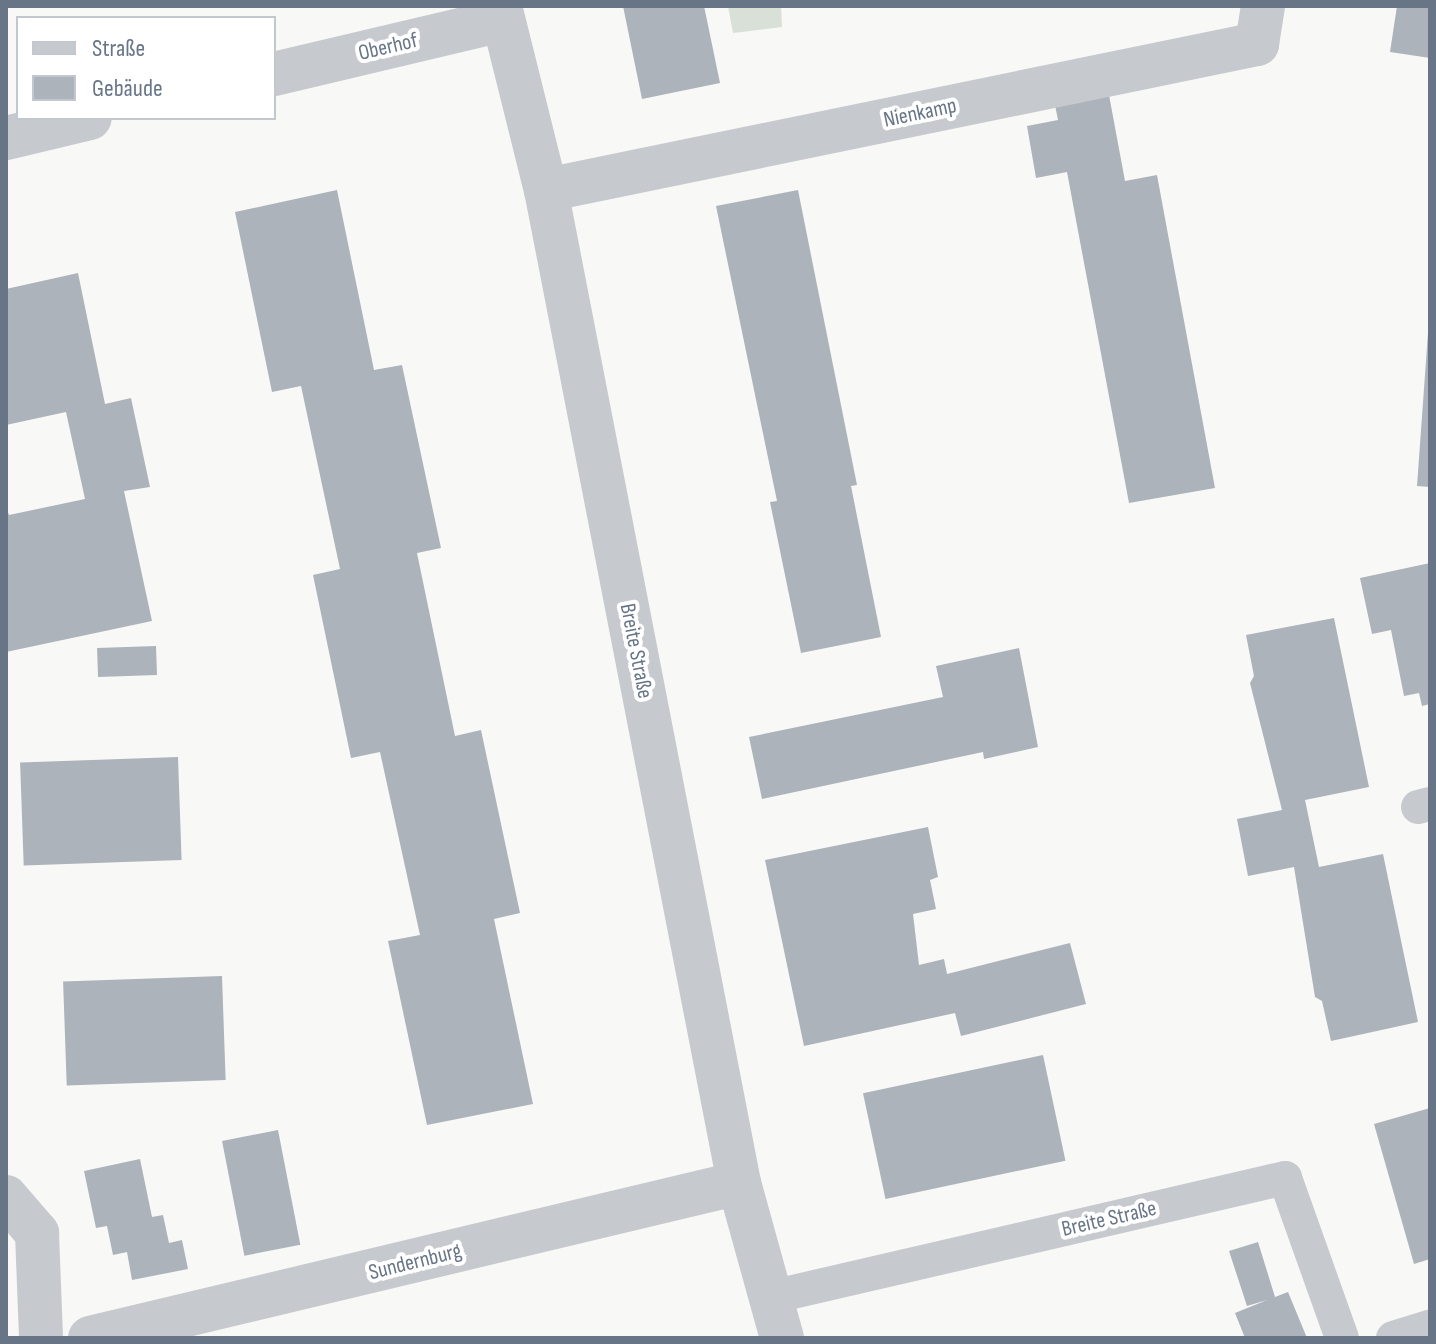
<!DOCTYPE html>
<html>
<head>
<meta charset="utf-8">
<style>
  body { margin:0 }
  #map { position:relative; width:1436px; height:1344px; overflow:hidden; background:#f8f8f6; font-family:"Sofia Sans Condensed",sans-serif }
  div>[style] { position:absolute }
  .green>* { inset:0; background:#d9e0d7 }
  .building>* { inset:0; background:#adb3bb; transform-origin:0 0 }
  .lane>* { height:34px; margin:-17px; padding:0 17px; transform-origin:17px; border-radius:17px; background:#c6c9cd }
  .street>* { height:44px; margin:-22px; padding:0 22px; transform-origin:22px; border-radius:22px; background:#c6c9cd }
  span { translate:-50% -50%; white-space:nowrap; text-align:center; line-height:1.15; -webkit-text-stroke:8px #fff; paint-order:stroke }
  .street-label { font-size:22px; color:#687587 }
  .frame { position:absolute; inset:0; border:8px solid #687587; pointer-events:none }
  .legend { position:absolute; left:16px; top:16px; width:260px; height:104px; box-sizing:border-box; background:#fff; border:2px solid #c3c8cf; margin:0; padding:10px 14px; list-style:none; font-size:24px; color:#687587 }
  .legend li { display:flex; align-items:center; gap:16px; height:40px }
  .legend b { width:40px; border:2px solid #c3c8cf }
</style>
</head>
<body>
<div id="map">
  <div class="green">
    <i style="clip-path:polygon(728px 6px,781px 6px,782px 27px,733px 33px)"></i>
  </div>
  <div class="building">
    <i style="clip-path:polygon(623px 6px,704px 6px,720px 83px,642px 99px)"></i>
    <i style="clip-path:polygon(1397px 6px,1430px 6px,1430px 58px,1390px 52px)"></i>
    <i style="clip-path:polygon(1109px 95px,1125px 181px,1157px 175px,1215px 488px,1129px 503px,1067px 172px,1036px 178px,1027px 126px,1058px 120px,1055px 105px)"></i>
    <i style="clip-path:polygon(337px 190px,374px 370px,402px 365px,441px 548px,417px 553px,455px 736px,481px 730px,520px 913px,494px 919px,533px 1104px,427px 1125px,388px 941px,420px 935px,380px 752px,351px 758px,313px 575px,340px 569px,301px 386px,272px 392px,235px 212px)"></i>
    <i style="clip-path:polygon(798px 190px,857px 485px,851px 486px,881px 637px,801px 653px,770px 502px,777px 501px,716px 206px)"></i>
    <i style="clip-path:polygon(78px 273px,105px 404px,131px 398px,150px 487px,124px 491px,152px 621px,6px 652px,6px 507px,9px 515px,85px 499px,66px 412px,6px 425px,6px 289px)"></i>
    <i style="clip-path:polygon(1428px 333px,1430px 333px,1430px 487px,1417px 486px)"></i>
    <i style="clip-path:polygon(1430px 563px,1430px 704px,1422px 706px,1419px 693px,1404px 696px,1391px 630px,1372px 634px,1360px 578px)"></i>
    <i style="clip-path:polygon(1334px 618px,1369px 787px,1305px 800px,1319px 867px,1383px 854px,1418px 1022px,1331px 1041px,1322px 1001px,1315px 997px,1294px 867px,1248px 876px,1237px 819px,1282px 810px,1250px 683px,1254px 676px,1246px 635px)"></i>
    <i style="left:156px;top:646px;width:29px;height:59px;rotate:88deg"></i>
    <i style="clip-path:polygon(1019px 648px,1038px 747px,984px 759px,983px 752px,762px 799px,749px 737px,943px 697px,936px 666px)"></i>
    <i style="left:178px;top:757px;width:103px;height:158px;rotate:88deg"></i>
    <i style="clip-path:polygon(928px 827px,938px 877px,930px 880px,936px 909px,913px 914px,919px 965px,944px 959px,947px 974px,1070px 943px,1086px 1004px,961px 1036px,955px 1013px,804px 1046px,765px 860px)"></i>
    <i style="left:222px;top:976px;width:104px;height:159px;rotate:88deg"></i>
    <i style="left:1043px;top:1055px;width:108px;height:184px;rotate:78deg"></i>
    <i style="clip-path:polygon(1430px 1108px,1430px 1259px,1414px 1264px,1374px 1124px)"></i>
    <i style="left:278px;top:1130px;width:117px;height:57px;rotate:79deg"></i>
    <i style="clip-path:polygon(140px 1159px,152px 1217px,163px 1215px,169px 1243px,182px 1240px,188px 1269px,132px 1280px,127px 1252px,113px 1255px,107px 1226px,96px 1228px,84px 1171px)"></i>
    <i style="clip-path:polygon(1258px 1242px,1275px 1297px,1288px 1292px,1307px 1338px,1245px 1338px,1235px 1313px,1267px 1300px,1247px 1306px,1229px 1251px)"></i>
  </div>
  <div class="lane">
    <i style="left:1418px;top:807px;width:12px;rotate:-14deg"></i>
    <i style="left:767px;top:1298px;width:532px;rotate:-13.04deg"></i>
    <i style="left:1285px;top:1178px;width:170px;rotate:70.4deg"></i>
    <i style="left:1393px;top:1338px;width:39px;rotate:-17deg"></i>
  </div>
  <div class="street">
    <i style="left:500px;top:6px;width:190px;rotate:76deg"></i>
    <i style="left:546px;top:190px;width:1012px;rotate:79deg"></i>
    <i style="left:739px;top:1183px;width:161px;rotate:74.5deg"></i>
    <i style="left:274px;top:74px;width:235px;rotate:-13.3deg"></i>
    <i style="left:6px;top:138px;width:86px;rotate:-13.4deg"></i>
    <i style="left:546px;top:190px;width:726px;rotate:-11.6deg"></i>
    <i style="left:1257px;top:44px;width:38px;rotate:-81deg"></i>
    <i style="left:6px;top:1197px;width:48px;rotate:49.3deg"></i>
    <i style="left:37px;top:1233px;width:105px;rotate:87.8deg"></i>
    <i style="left:90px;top:1338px;width:667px;rotate:-13.43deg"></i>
  </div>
  <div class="street-label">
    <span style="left:388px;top:47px;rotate:-13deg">Oberhof</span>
    <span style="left:920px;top:113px;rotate:-12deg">Nienkamp</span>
    <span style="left:636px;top:651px;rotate:79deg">Breite Straße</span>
    <span style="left:1109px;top:1219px;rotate:-13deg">Breite Straße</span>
    <span style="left:415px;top:1262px;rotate:-14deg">Sundernburg</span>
  </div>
  <div class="frame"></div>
  <ul class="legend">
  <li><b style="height:10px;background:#c6c9cd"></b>Straße</li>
  <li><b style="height:22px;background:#adb3bb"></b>Gebäude</li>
  </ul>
</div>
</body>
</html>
